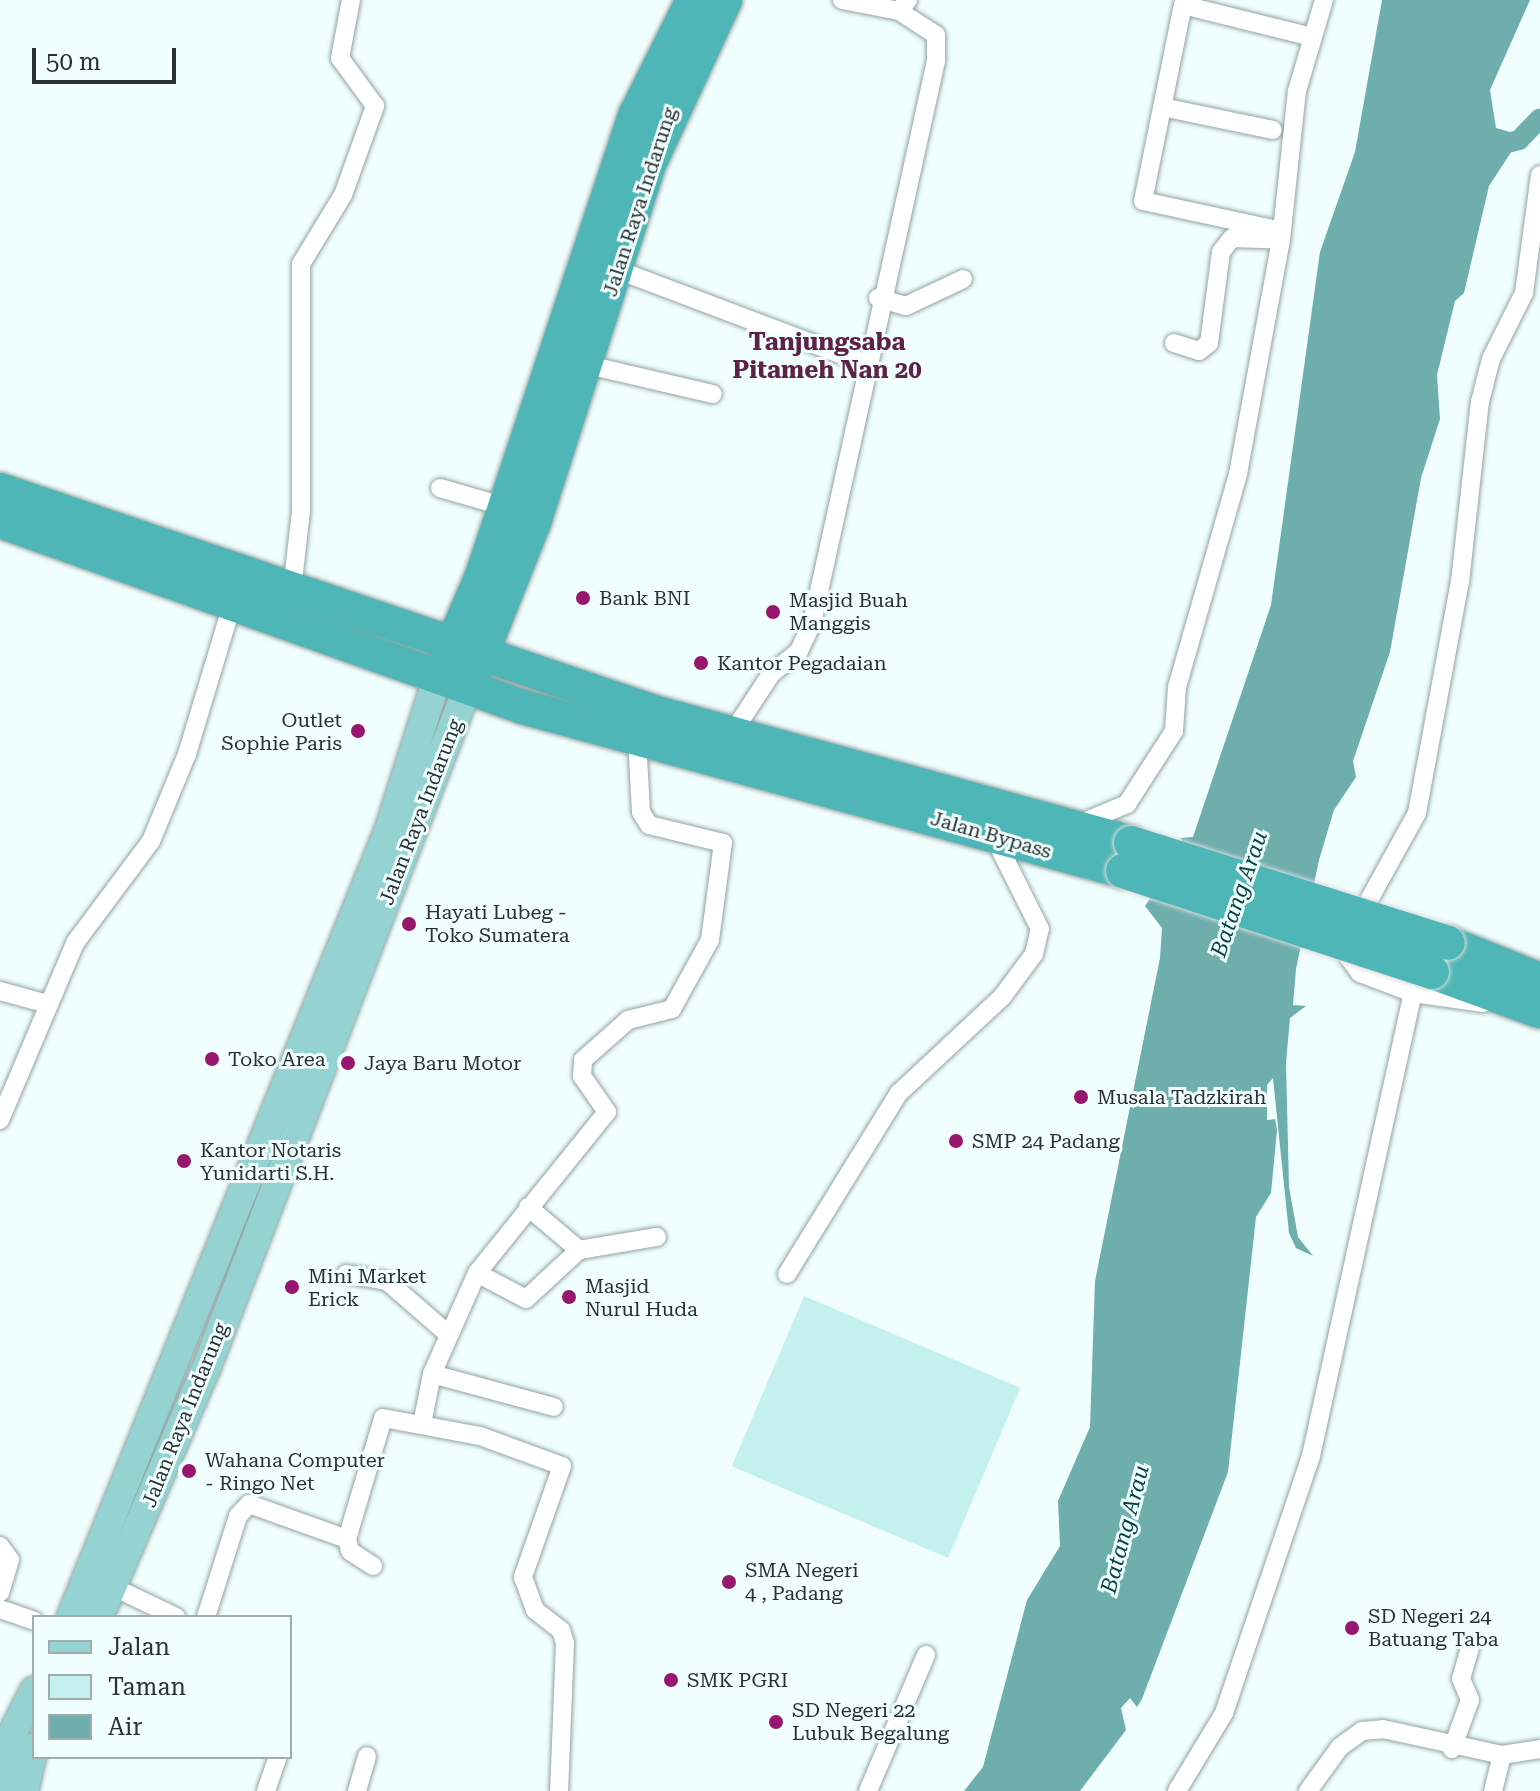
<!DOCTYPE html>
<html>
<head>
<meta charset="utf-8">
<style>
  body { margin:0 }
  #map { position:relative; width:1540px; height:1791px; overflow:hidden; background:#f0fefe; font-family:"Roboto Serif",serif }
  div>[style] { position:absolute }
  .green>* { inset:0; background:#c5f0f0; transform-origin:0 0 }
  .water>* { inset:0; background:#6eaead }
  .canal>* { height:20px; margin:-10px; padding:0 10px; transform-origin:10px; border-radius:10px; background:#6eaead }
  .roads { filter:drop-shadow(0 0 2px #94a2a2) drop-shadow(0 0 2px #94a2a2) }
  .street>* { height:18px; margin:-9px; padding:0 9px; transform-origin:9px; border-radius:9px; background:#fff }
  .primary>* { height:28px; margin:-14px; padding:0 14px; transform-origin:14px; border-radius:14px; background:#95d3d3 }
  .highway>* { height:34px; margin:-17px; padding:0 17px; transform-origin:17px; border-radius:17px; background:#4eb6b6 }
  .bridges { filter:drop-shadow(0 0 2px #d9dada) drop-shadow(0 0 2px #d9dada) }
  .highway-bridge>* { height:34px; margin:-17px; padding:0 17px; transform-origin:17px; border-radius:17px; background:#4eb6b6 }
  .dots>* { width:22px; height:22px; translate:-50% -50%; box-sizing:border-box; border:4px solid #f0fefe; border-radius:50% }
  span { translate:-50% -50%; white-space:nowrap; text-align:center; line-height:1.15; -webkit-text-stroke:6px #f0fefe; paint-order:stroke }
  .street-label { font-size:20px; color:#2b3030 }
  .poi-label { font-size:20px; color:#2b3030 }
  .left { translate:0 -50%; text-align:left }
  .right { translate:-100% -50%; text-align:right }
  .water-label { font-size:22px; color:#064343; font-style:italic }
  .quarter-label { font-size:24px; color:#5e2147; font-weight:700 }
  .legend { position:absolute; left:32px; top:1615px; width:260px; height:144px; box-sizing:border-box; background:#f0fefe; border:2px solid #a1acac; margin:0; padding:10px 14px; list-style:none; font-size:24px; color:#2b3030 }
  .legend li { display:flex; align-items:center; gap:16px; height:40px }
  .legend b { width:40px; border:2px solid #a1acac }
  .scale { position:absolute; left:32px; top:48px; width:144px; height:36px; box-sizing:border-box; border:4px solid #2b3030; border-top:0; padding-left:10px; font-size:24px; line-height:28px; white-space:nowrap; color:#2b3030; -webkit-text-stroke:6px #f0fefe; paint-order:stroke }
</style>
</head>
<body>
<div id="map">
  <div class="green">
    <i style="left:804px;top:1296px;width:235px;height:185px;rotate:23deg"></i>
  </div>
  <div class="water">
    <i style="clip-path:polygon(1382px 0,1530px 0,1490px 90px,1496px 128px,1510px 132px,1504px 143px,1519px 140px,1489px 186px,1464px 293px,1455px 301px,1437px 375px,1440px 419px,1421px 478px,1390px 652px,1353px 761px,1356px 777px,1334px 810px,1319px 860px,1296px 969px,1293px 1005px,1306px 1006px,1290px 1018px,1286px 1063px,1289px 1187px,1298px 1237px,1313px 1256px,1296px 1248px,1289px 1233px,1273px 1078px,1267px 1085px,1267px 1120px,1275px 1119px,1277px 1130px,1271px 1193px,1256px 1217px,1228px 1472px,1142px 1699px,1137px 1707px,1130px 1698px,1121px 1708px,1126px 1730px,1080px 1791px,964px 1791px,983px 1767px,1027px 1600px,1060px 1546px,1058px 1501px,1090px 1427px,1095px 1281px,1160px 958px,1162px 928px,1145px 906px,1184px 849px,1181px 838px,1193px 837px,1271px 605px,1320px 252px,1355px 152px)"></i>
  </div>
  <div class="canal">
    <i style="left:1495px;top:146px;width:25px;rotate:-14deg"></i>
    <i style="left:1519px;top:140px;width:30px;rotate:-46deg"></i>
  </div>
  <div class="roads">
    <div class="street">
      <i style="left:842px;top:0;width:58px;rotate:10.9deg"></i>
      <i style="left:899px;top:11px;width:14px;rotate:-51deg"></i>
      <i style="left:1162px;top:107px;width:113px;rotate:11.7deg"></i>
      <i style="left:1282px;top:231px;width:142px;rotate:-167.8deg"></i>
      <i style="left:1143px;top:201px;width:200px;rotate:-78.5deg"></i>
      <i style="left:1183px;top:5px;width:133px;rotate:13.9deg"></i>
      <i style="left:618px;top:270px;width:263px;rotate:20.7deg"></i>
      <i style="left:878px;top:298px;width:29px;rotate:16deg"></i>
      <i style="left:906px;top:306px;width:63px;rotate:-25.3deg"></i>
      <i style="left:1174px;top:343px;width:26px;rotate:18deg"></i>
      <i style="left:1199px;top:351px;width:13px;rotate:-39deg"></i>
      <i style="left:1209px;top:343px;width:92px;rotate:-82.5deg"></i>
      <i style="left:1221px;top:252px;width:18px;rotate:-52deg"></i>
      <i style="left:1232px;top:238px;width:38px;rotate:2deg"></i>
      <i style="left:588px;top:365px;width:128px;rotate:13.1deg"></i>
      <i style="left:440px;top:488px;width:69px;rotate:16.1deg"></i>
      <i style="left:292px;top:590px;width:80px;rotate:-83.5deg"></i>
      <i style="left:301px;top:511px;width:247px;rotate:-90deg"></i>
      <i style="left:301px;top:264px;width:81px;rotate:-58.7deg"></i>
      <i style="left:343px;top:195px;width:95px;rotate:-70.2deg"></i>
      <i style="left:375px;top:106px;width:59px;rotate:-126.1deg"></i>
      <i style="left:340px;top:58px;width:59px;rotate:-79.3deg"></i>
      <i style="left:731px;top:735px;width:73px;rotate:-56.7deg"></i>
      <i style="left:771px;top:674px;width:36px;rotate:-39deg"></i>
      <i style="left:799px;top:651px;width:31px;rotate:-65deg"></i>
      <i style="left:812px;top:623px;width:576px;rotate:-77.56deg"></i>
      <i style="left:936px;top:61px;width:26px;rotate:-90deg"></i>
      <i style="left:936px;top:35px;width:44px;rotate:-147deg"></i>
      <i style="left:1084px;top:822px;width:47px;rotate:-22.7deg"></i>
      <i style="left:1127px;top:804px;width:87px;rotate:-57.2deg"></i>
      <i style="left:1174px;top:731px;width:44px;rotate:-86.1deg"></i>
      <i style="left:1177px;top:687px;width:222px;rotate:-74deg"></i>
      <i style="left:1238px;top:474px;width:238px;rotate:-79.6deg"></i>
      <i style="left:1281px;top:240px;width:150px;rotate:-83.9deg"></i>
      <i style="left:1297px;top:91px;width:95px;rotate:-73.5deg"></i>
      <i style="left:0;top:991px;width:46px;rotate:15.3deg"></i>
      <i style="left:1413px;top:993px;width:57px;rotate:-159.3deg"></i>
      <i style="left:1360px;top:973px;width:19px;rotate:-126deg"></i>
      <i style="left:1349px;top:958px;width:29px;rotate:-82deg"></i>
      <i style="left:1353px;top:929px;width:132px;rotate:-61.1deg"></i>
      <i style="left:1417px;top:813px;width:235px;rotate:-79.5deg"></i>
      <i style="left:1460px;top:582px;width:181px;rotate:-83.7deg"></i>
      <i style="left:1480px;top:402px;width:44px;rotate:-75.7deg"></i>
      <i style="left:1491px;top:359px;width:74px;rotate:-63.4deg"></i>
      <i style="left:1524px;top:293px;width:119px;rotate:-82.3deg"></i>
      <i style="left:0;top:1120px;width:192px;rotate:-67deg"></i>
      <i style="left:75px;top:943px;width:127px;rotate:-53.3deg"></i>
      <i style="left:151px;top:841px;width:94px;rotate:-67.5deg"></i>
      <i style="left:187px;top:754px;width:152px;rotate:-73.2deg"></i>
      <i style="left:528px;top:1207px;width:67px;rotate:40.1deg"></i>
      <i style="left:477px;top:1273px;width:55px;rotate:28deg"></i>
      <i style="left:526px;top:1299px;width:72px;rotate:-42.8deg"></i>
      <i style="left:579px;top:1250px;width:79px;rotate:-9.5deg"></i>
      <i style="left:346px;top:1274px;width:42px;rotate:9.7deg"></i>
      <i style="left:387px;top:1281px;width:81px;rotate:41deg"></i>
      <i style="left:787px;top:1274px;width:213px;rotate:-58.3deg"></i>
      <i style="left:899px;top:1093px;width:141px;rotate:-43deg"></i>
      <i style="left:1002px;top:997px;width:54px;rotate:-53.3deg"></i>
      <i style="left:1034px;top:954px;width:26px;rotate:-77deg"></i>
      <i style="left:1040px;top:929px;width:103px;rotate:-116.6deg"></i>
      <i style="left:432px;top:1374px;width:126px;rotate:15.1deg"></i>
      <i style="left:422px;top:1424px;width:51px;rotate:-78.7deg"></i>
      <i style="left:432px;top:1374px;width:111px;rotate:-66deg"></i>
      <i style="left:477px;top:1273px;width:207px;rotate:-51.1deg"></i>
      <i style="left:607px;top:1112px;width:44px;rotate:-124.8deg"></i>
      <i style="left:582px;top:1076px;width:16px;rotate:-86deg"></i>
      <i style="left:583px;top:1060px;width:60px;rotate:-41.6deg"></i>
      <i style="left:628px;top:1020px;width:45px;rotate:-14deg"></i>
      <i style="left:672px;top:1009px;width:79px;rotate:-61.2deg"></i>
      <i style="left:710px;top:940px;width:98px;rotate:-82.4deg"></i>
      <i style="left:723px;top:843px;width:76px;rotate:-166.3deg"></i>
      <i style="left:649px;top:825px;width:15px;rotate:-122deg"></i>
      <i style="left:641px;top:812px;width:75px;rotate:-93.1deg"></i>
      <i style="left:0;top:1546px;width:17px;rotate:54deg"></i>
      <i style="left:10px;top:1560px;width:34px;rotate:107deg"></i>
      <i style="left:373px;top:1566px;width:27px;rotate:-147deg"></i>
      <i style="left:350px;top:1551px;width:12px;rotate:-104deg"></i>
      <i style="left:347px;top:1539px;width:126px;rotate:-73.4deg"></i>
      <i style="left:383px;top:1418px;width:99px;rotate:10.5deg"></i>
      <i style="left:480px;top:1436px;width:87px;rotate:20.1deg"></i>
      <i style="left:562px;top:1466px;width:118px;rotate:109.4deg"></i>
      <i style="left:523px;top:1577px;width:35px;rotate:70deg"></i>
      <i style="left:535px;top:1610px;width:33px;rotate:38deg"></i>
      <i style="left:561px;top:1630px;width:14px;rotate:73deg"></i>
      <i style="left:565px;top:1643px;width:148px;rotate:92.3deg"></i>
      <i style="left:103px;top:1582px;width:81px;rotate:25.6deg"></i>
      <i style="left:0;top:1609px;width:36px;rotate:19deg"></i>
      <i style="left:206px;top:1617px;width:106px;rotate:-72.4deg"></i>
      <i style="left:238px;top:1516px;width:16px;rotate:-47deg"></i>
      <i style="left:249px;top:1504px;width:104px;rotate:19.7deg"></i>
      <i style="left:1452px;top:1749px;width:52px;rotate:-69.8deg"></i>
      <i style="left:1470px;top:1700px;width:23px;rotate:-113deg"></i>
      <i style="left:1461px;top:1679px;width:32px;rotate:-74deg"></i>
      <i style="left:1502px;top:1755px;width:38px;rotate:-9deg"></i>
      <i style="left:266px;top:1791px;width:36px;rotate:-71deg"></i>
      <i style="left:357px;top:1791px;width:36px;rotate:-74deg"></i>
      <i style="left:868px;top:1791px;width:148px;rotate:-66.9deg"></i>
      <i style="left:1177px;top:1791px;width:91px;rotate:-58.9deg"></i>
      <i style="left:1224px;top:1713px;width:271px;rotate:-71.3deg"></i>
      <i style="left:1311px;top:1456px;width:474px;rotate:-77.6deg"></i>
      <i style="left:1413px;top:993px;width:71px;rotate:8.1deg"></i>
      <i style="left:1308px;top:1791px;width:54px;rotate:-54deg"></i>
      <i style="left:1340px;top:1747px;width:27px;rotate:-36deg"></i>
      <i style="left:1362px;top:1731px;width:21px;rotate:-5deg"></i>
      <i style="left:1383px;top:1729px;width:122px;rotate:12.3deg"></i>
      <i style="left:1502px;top:1755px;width:37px;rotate:104deg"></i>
    </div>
    <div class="primary">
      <i style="left:71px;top:1617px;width:850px;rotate:-68.02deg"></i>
      <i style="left:389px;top:829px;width:157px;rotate:-72.3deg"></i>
      <i style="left:99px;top:1617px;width:270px;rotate:-66.7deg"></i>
      <i style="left:206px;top:1369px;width:728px;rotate:-69deg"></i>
      <i style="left:0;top:1787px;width:52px;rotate:-77.8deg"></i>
      <i style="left:11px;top:1736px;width:51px;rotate:-62.9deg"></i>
      <i style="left:24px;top:1791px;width:45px;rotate:-77.2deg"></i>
    </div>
    <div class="highway">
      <i style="left:0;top:490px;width:697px;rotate:18.75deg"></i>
      <i style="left:660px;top:714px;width:488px;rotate:15.3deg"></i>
      <i style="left:0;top:521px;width:555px;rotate:19.58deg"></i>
      <i style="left:523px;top:707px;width:622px;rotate:15.29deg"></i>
      <i style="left:444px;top:664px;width:96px;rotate:-66.6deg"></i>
      <i style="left:482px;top:576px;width:487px;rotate:-71.6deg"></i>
      <i style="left:636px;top:114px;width:127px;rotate:-63.4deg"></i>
      <i style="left:474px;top:673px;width:162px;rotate:-68.3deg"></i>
      <i style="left:534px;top:522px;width:376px;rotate:-72.2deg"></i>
      <i style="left:649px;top:164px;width:181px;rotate:-65.1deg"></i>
      <i style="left:1448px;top:943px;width:99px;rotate:21.9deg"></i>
      <i style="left:1432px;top:972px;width:115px;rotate:19.9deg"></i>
    </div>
  </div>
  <div class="bridges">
    <div class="highway-bridge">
      <i style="left:1131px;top:843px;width:332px;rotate:17.5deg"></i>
      <i style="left:1123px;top:871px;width:325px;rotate:18.1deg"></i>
    </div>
  </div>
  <div class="dots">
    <i style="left:583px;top:598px;background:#97176f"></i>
    <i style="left:773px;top:612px;background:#97176f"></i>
    <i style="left:701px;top:663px;background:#97176f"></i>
    <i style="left:358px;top:731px;background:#97176f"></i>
    <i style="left:409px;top:924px;background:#97176f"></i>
    <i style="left:212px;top:1059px;background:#97176f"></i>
    <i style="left:348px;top:1063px;background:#97176f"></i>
    <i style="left:1081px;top:1097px;background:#97176f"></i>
    <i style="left:956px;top:1141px;background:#97176f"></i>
    <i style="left:184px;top:1161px;background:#97176f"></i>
    <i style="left:292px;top:1287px;background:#97176f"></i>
    <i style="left:569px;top:1297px;background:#97176f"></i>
    <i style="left:189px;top:1471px;background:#97176f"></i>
    <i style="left:729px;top:1582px;background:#97176f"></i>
    <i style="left:1352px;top:1628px;background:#97176f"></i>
    <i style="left:671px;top:1680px;background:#97176f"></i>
    <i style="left:776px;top:1722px;background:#97176f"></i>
  </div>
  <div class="street-label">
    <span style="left:640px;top:202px;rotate:-72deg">Jalan Raya Indarung</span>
    <span style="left:421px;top:812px;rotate:-69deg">Jalan Raya Indarung</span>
    <span style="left:991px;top:835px;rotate:16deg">Jalan Bypass</span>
    <span style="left:185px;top:1415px;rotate:-68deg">Jalan Raya Indarung</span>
  </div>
  <div class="poi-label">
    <span class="left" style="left:599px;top:598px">Bank BNI</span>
    <span class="left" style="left:789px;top:612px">Masjid Buah<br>Manggis</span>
    <span class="left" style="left:717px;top:663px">Kantor Pegadaian</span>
    <span class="right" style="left:342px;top:732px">Outlet<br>Sophie Paris</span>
    <span class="left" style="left:425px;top:924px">Hayati Lubeg -<br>Toko Sumatera</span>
    <span class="left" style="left:228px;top:1059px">Toko Area</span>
    <span class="left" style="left:364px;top:1063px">Jaya Baru Motor</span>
    <span class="left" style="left:1097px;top:1097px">Musala Tadzkirah</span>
    <span class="left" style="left:972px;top:1141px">SMP 24 Padang</span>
    <span class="left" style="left:200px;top:1162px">Kantor Notaris<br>Yunidarti S.H.</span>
    <span class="left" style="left:308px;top:1288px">Mini Market<br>Erick</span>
    <span class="left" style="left:585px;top:1298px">Masjid<br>Nurul Huda</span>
    <span class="left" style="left:205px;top:1472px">Wahana Computer<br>- Ringo Net</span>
    <span class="left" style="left:745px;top:1582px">SMA Negeri<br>4 , Padang</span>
    <span class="left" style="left:1368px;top:1628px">SD Negeri 24<br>Batuang Taba</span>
    <span class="left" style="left:687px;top:1680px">SMK PGRI</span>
    <span class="left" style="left:792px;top:1722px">SD Negeri 22<br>Lubuk Begalung</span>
  </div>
  <div class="water-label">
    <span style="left:1239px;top:894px;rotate:-71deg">Batang Arau</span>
    <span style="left:1125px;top:1529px;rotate:-75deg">Batang Arau</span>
  </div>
  <div class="quarter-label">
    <span style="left:827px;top:357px">Tanjungsaba<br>Pitameh Nan 20</span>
  </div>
  <ul class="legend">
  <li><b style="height:10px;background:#95d3d3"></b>Jalan</li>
  <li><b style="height:22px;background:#c5f0f0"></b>Taman</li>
  <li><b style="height:22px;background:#6eaead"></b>Air</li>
  </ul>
  <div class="scale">50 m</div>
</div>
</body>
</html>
